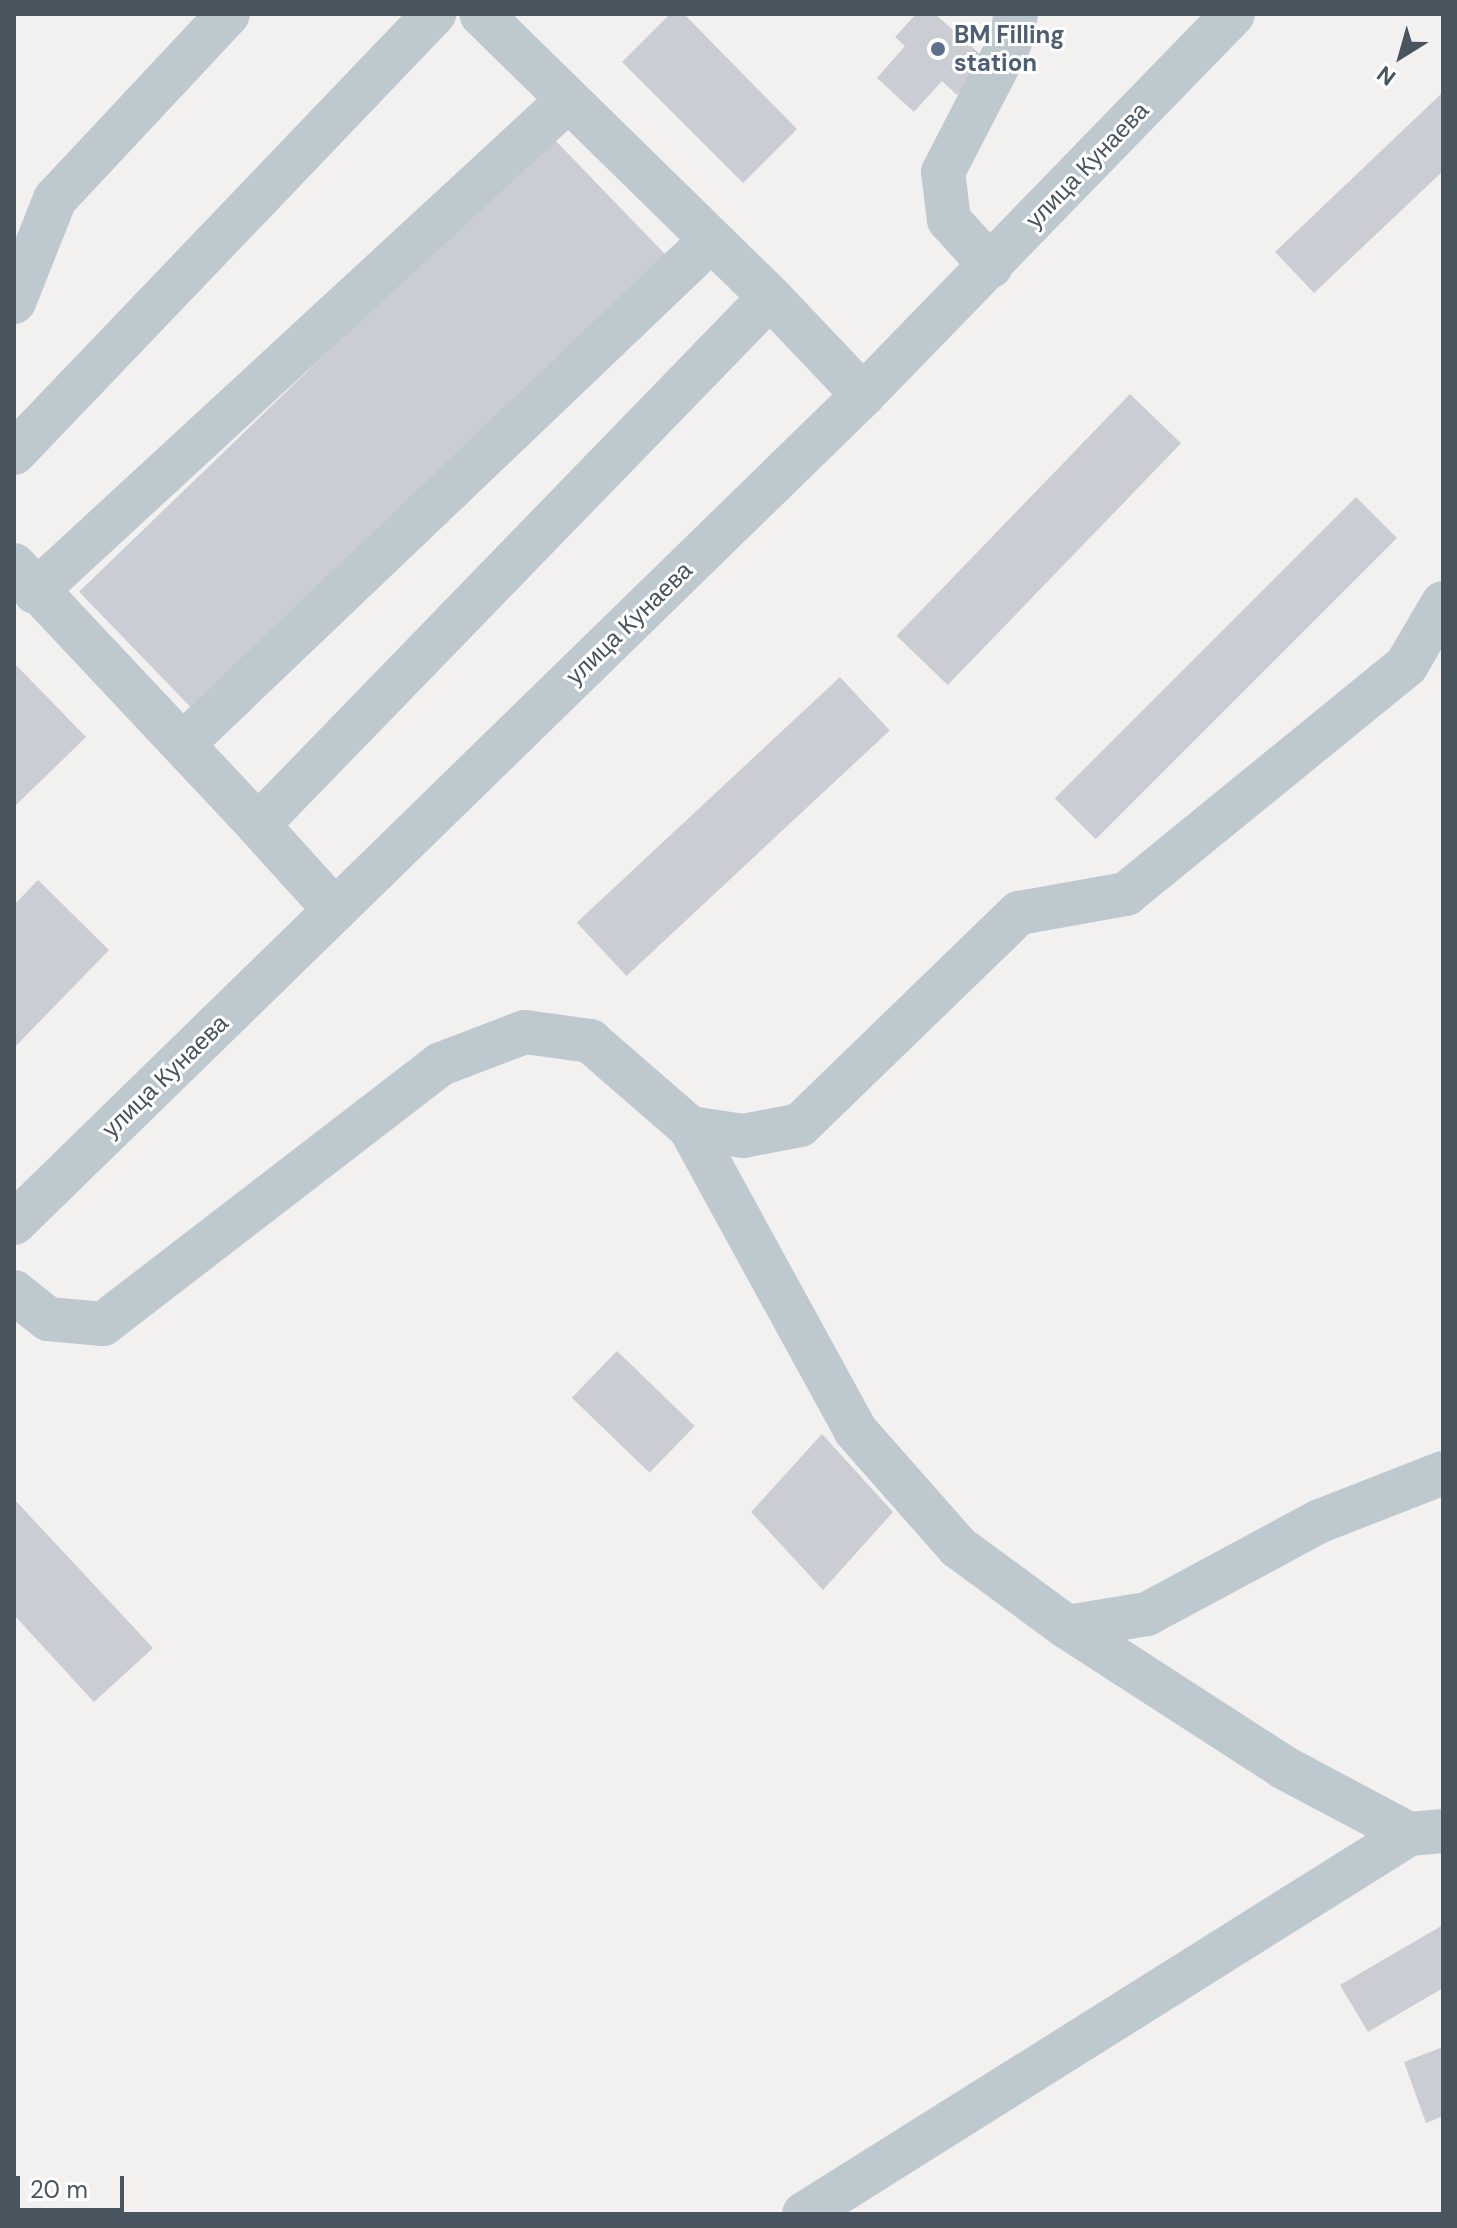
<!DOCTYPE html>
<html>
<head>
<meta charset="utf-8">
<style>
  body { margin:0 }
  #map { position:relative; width:1457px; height:2228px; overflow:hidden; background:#f3f0f0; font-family:"DM Sans",sans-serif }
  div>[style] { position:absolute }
  .building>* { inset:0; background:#cacdd3; transform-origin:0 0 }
  .minor>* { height:44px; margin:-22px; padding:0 22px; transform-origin:22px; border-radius:22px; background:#bec8cf }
  .dots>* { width:22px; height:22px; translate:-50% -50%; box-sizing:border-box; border:4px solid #fff; border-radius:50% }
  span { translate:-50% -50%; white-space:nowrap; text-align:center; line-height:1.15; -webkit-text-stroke:6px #fff; paint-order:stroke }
  .service-label { font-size:24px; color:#4e5e75; font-weight:700 }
  .left { translate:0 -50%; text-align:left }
  .street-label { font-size:24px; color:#48545e }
  .frame { position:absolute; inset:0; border:16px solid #48545e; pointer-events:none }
  .north { position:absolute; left:1361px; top:16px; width:80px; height:80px; -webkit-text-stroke:6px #fff; paint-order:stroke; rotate:217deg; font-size:22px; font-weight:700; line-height:32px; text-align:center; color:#48545e }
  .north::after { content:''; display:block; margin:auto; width:28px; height:36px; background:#48545e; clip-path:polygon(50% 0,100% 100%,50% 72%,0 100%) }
  .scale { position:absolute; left:16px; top:2176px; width:108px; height:36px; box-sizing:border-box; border:4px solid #48545e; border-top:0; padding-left:10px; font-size:24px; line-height:28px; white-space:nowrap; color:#48545e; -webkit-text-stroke:6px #fff; paint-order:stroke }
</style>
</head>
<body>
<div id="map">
  <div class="building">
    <i style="clip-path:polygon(670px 14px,684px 14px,797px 129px,743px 183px,622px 62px)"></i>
    <i style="clip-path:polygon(916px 14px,935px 14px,988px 61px,957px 95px,942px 81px,914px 112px,877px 78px,905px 46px,895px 37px)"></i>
    <i style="clip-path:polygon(1443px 92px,1443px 171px,1314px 293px,1275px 252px)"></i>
    <i style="left:551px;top:136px;width:168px;height:656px;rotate:46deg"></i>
    <i style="left:1130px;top:394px;width:71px;height:336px;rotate:44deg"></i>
    <i style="left:1356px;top:497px;width:58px;height:426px;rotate:45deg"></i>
    <i style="clip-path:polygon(14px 663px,86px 737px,14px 807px)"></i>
    <i style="left:840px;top:677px;width:73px;height:360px;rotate:47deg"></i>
    <i style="clip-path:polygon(38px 880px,109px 950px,14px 1048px,14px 905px)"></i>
    <i style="left:617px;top:1351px;width:108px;height:65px;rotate:44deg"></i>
    <i style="clip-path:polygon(822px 1434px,893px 1512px,823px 1590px,751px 1512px)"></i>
    <i style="clip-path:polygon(14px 1499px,153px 1648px,94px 1702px,14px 1615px)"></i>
    <i style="clip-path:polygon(1443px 1925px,1443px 1988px,1368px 2032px,1340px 1985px)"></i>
    <i style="clip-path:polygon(1443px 2047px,1443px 2116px,1426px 2123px,1404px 2062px)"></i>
  </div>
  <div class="minor">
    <i style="left:991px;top:266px;width:62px;rotate:-132.4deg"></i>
    <i style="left:949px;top:220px;width:48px;rotate:-97.1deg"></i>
    <i style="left:943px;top:172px;width:146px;rotate:-62.7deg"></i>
    <i style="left:1010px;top:42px;width:29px;rotate:-78deg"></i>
    <i style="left:770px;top:297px;width:135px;rotate:46.5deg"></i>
    <i style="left:14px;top:302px;width:111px;rotate:-68.3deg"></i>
    <i style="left:55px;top:199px;width:253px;rotate:-46.9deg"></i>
    <i style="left:14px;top:453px;width:608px;rotate:-46.27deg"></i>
    <i style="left:14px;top:565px;width:357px;rotate:46.8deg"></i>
    <i style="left:35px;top:592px;width:724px;rotate:-42.7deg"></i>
    <i style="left:184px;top:743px;width:724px;rotate:-43.66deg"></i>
    <i style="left:335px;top:910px;width:115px;rotate:-132.2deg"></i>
    <i style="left:258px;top:825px;width:735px;rotate:-45.88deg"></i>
    <i style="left:770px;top:297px;width:404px;rotate:-135.6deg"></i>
    <i style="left:690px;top:1128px;width:344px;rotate:61.3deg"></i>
    <i style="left:855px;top:1430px;width:156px;rotate:48.6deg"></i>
    <i style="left:958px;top:1547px;width:135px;rotate:36.3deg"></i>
    <i style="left:1067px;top:1627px;width:81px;rotate:-9.2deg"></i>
    <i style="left:1147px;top:1614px;width:196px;rotate:-28.3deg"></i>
    <i style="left:1320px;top:1521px;width:132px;rotate:-21.3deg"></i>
    <i style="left:14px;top:1223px;width:1186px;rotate:-44.28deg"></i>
    <i style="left:863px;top:395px;width:531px;rotate:-45.84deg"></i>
    <i style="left:14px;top:1292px;width:43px;rotate:38.5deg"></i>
    <i style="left:48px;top:1319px;width:55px;rotate:5.2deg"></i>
    <i style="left:103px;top:1324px;width:426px;rotate:-37.6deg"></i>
    <i style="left:441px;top:1064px;width:90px;rotate:-20.9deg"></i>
    <i style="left:525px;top:1032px;width:66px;rotate:7.9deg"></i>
    <i style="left:590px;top:1041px;width:133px;rotate:41deg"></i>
    <i style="left:690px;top:1128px;width:54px;rotate:8.6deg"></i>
    <i style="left:743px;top:1136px;width:58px;rotate:-10.9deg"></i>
    <i style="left:800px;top:1125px;width:305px;rotate:-44.1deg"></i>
    <i style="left:1019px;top:913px;width:109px;rotate:-10.1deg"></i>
    <i style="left:1126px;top:894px;width:361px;rotate:-39.2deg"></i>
    <i style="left:1406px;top:666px;width:73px;rotate:-59.6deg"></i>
    <i style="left:1067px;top:1627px;width:257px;rotate:32.9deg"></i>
    <i style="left:1283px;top:1767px;width:143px;rotate:28deg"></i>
    <i style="left:804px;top:2214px;width:714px;rotate:-32.13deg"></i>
    <i style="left:1409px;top:1834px;width:34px;rotate:-5deg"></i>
  </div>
  <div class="dots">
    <i style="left:938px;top:49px;background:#5c6f8a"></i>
  </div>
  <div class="service-label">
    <span class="left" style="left:954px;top:49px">BM Filling<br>station</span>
  </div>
  <div class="street-label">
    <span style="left:1087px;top:165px;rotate:-46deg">улица Кунаева</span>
    <span style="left:629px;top:623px;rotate:-44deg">улица Кунаева</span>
    <span style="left:165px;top:1076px;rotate:-44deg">улица Кунаева</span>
  </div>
  <div class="frame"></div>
  <div class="north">N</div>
  <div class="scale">20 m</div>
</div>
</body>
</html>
